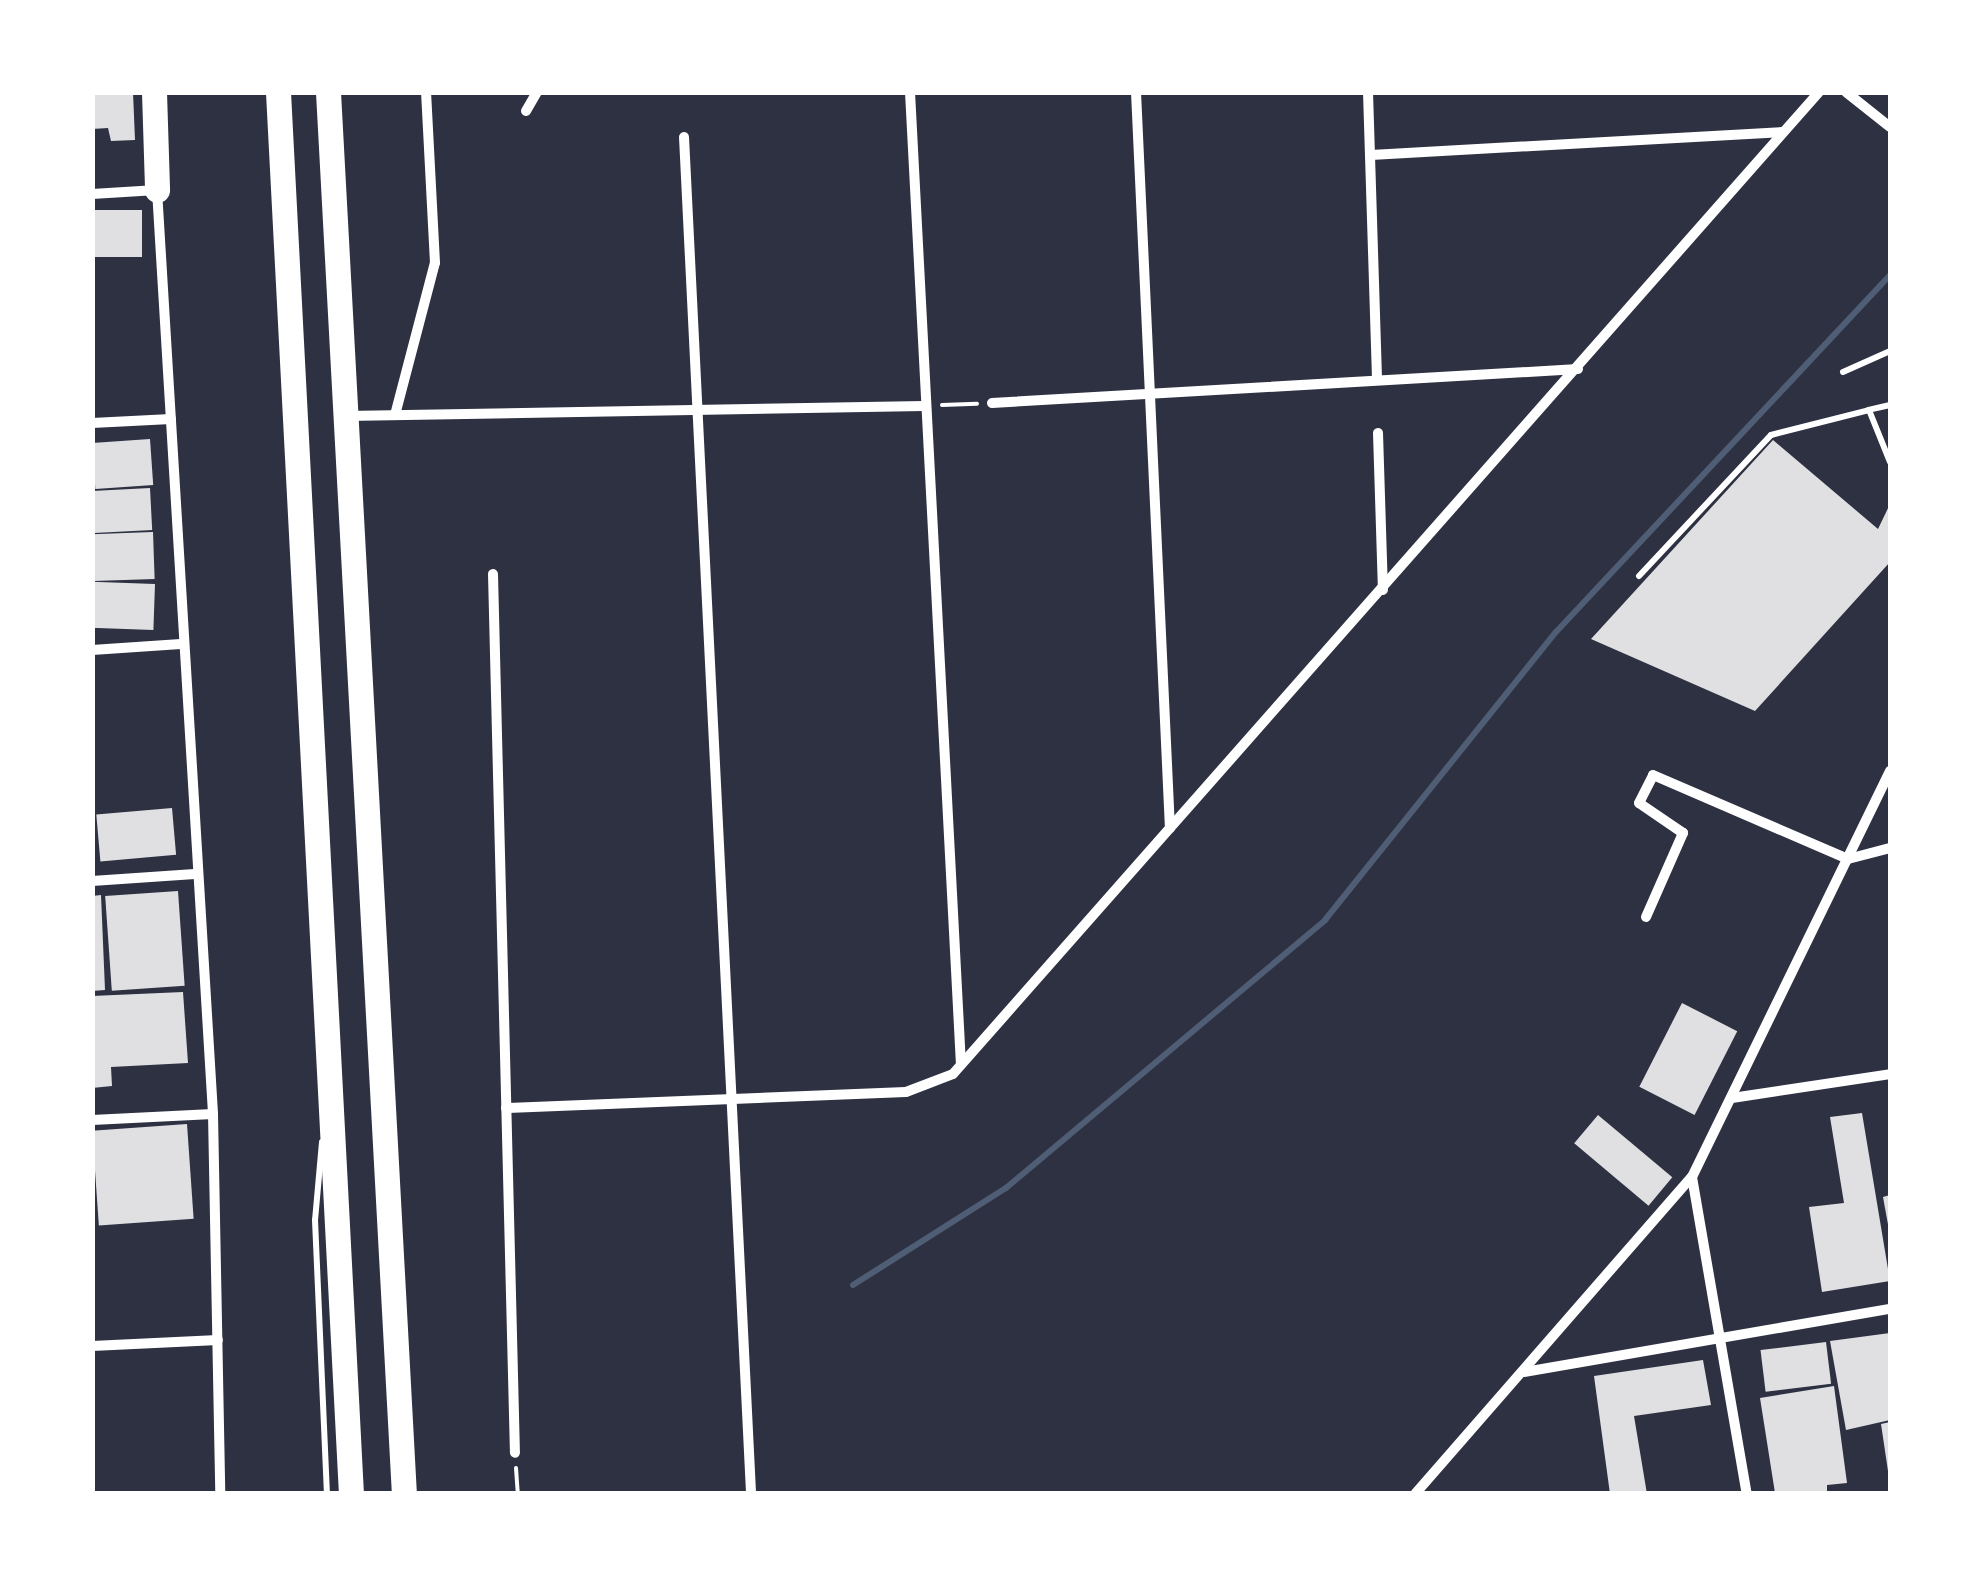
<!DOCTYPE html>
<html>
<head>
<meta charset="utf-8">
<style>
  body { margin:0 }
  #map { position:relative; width:1983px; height:1586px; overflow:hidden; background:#2d3142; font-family:Helvetica,sans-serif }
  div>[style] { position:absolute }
  .stream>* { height:6px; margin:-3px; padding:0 3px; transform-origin:3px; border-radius:3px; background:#4f5d75 }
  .building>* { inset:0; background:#e0e0e3; transform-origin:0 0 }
  .path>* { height:4px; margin:-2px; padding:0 2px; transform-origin:2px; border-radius:2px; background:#fff }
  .service>* { height:6px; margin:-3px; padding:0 3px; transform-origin:3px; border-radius:3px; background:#fff }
  .minor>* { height:10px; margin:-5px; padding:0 5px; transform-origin:5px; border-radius:5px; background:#fff }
  .motorway>* { height:25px; margin:-12.5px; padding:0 12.5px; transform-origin:12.5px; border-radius:12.5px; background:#fff }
  span { translate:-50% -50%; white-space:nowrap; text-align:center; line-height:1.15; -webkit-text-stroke:10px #fff; paint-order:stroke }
  .frame { position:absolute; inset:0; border:95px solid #fff; pointer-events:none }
</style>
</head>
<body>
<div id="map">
  <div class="stream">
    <i style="left:853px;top:1285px;width:181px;rotate:-32.4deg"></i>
    <i style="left:1006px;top:1188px;width:417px;rotate:-40deg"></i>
    <i style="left:1325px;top:920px;width:369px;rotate:-51.3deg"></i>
    <i style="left:1556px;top:632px;width:489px;rotate:-46.9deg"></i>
  </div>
  <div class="building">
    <i style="clip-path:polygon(92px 92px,133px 92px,135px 140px,111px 141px,108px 128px,92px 129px)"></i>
    <i style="left:142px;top:210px;width:47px;height:50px;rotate:90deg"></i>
    <i style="left:150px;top:439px;width:46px;height:58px;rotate:86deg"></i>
    <i style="clip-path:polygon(1773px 440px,1878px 529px,1890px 504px,1890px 562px,1755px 711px,1591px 639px)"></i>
    <i style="left:150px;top:488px;width:42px;height:58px;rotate:87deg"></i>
    <i style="left:153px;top:532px;width:47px;height:61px;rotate:88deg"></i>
    <i style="left:155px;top:584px;width:46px;height:63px;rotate:92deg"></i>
    <i style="left:172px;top:808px;width:47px;height:76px;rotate:85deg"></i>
    <i style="left:178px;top:891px;width:95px;height:73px;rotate:86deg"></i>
    <i style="clip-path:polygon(101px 895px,105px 990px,92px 991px,92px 896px)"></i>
    <i style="clip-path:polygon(183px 992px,188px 1063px,111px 1067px,112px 1086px,92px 1088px,92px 996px)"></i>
    <i style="left:1682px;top:1003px;width:62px;height:94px;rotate:27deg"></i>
    <i style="clip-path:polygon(1862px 1113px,1890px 1281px,1822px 1292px,1809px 1207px,1844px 1203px,1830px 1117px)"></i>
    <i style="left:1598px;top:1115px;width:97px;height:37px;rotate:40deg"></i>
    <i style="left:187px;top:1124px;width:95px;height:95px;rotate:86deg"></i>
    <i style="clip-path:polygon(1890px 1195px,1890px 1230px,1889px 1230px,1883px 1197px)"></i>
    <i style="clip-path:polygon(1890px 1333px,1890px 1420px,1846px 1430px,1830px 1341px)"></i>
    <i style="left:1826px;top:1342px;width:42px;height:66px;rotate:83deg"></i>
    <i style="clip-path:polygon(1703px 1360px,1711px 1405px,1634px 1416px,1647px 1494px,1610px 1494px,1594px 1376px)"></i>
    <i style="clip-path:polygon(1834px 1386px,1847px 1483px,1827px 1485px,1827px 1494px,1775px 1493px,1760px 1398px)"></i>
    <i style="clip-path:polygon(1890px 1422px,1890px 1471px,1888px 1471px,1881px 1424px)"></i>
  </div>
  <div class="path">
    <i style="left:942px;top:405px;width:35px;rotate:-2deg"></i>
    <i style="left:516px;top:1468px;width:26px;rotate:86deg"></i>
  </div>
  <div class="service">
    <i style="left:1843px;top:372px;width:51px;rotate:-24.1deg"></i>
    <i style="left:1890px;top:405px;width:22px;rotate:167deg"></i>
    <i style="left:1869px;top:410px;width:56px;rotate:68deg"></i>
    <i style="left:1639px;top:576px;width:193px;rotate:-46.9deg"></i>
    <i style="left:1771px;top:435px;width:101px;rotate:-14.3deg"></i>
    <i style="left:322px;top:1142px;width:78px;rotate:95.1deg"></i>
    <i style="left:315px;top:1220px;width:274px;rotate:87.5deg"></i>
  </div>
  <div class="minor">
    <i style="left:910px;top:92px;width:973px;rotate:87deg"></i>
    <i style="left:1136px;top:92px;width:737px;rotate:87.36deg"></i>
    <i style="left:1368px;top:92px;width:287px;rotate:88.2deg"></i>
    <i style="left:1846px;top:92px;width:56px;rotate:38.5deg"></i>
    <i style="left:526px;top:111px;width:22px;rotate:-60deg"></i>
    <i style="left:684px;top:137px;width:1359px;rotate:87.17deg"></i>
    <i style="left:1371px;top:155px;width:413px;rotate:-3.2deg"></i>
    <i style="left:92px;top:194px;width:65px;rotate:-3.5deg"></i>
    <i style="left:157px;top:190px;width:926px;rotate:86.53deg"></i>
    <i style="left:213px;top:1114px;width:380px;rotate:88.9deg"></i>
    <i style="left:992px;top:403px;width:587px;rotate:-3.32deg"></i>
    <i style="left:395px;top:415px;width:157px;rotate:-75.3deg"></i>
    <i style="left:435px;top:263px;width:171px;rotate:-93deg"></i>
    <i style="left:346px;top:416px;width:578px;rotate:-0.99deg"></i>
    <i style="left:92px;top:423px;width:79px;rotate:-2.9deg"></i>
    <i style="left:1378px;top:433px;width:157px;rotate:88.2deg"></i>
    <i style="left:493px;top:574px;width:879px;rotate:88.57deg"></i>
    <i style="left:92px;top:650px;width:89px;rotate:-3.9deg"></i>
    <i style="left:92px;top:881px;width:103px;rotate:-3.9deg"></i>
    <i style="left:1646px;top:917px;width:92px;rotate:-66.2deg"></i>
    <i style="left:1683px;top:833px;width:53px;rotate:-145.7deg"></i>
    <i style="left:1639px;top:803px;width:31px;rotate:-63deg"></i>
    <i style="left:1653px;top:775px;width:212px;rotate:23.3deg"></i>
    <i style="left:1848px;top:859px;width:43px;rotate:-14.7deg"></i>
    <i style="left:1732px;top:1098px;width:160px;rotate:-8.6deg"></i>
    <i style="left:506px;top:1108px;width:400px;rotate:-2.3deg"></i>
    <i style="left:906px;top:1092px;width:50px;rotate:-21deg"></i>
    <i style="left:953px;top:1074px;width:1309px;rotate:-48.59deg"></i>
    <i style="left:92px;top:1120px;width:121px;rotate:-2.8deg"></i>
    <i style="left:1692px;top:1177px;width:322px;rotate:80.2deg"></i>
    <i style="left:92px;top:1346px;width:126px;rotate:-2.7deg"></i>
    <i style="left:1524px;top:1372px;width:371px;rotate:-9.8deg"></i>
    <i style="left:1415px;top:1494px;width:421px;rotate:-48.9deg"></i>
    <i style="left:1692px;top:1177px;width:452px;rotate:-64deg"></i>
  </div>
  <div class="motorway">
    <i style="left:154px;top:92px;width:98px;rotate:88.2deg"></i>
    <i style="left:278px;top:92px;width:1404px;rotate:87.02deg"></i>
    <i style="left:328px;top:92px;width:1404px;rotate:86.9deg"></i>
  </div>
  <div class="frame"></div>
</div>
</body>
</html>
